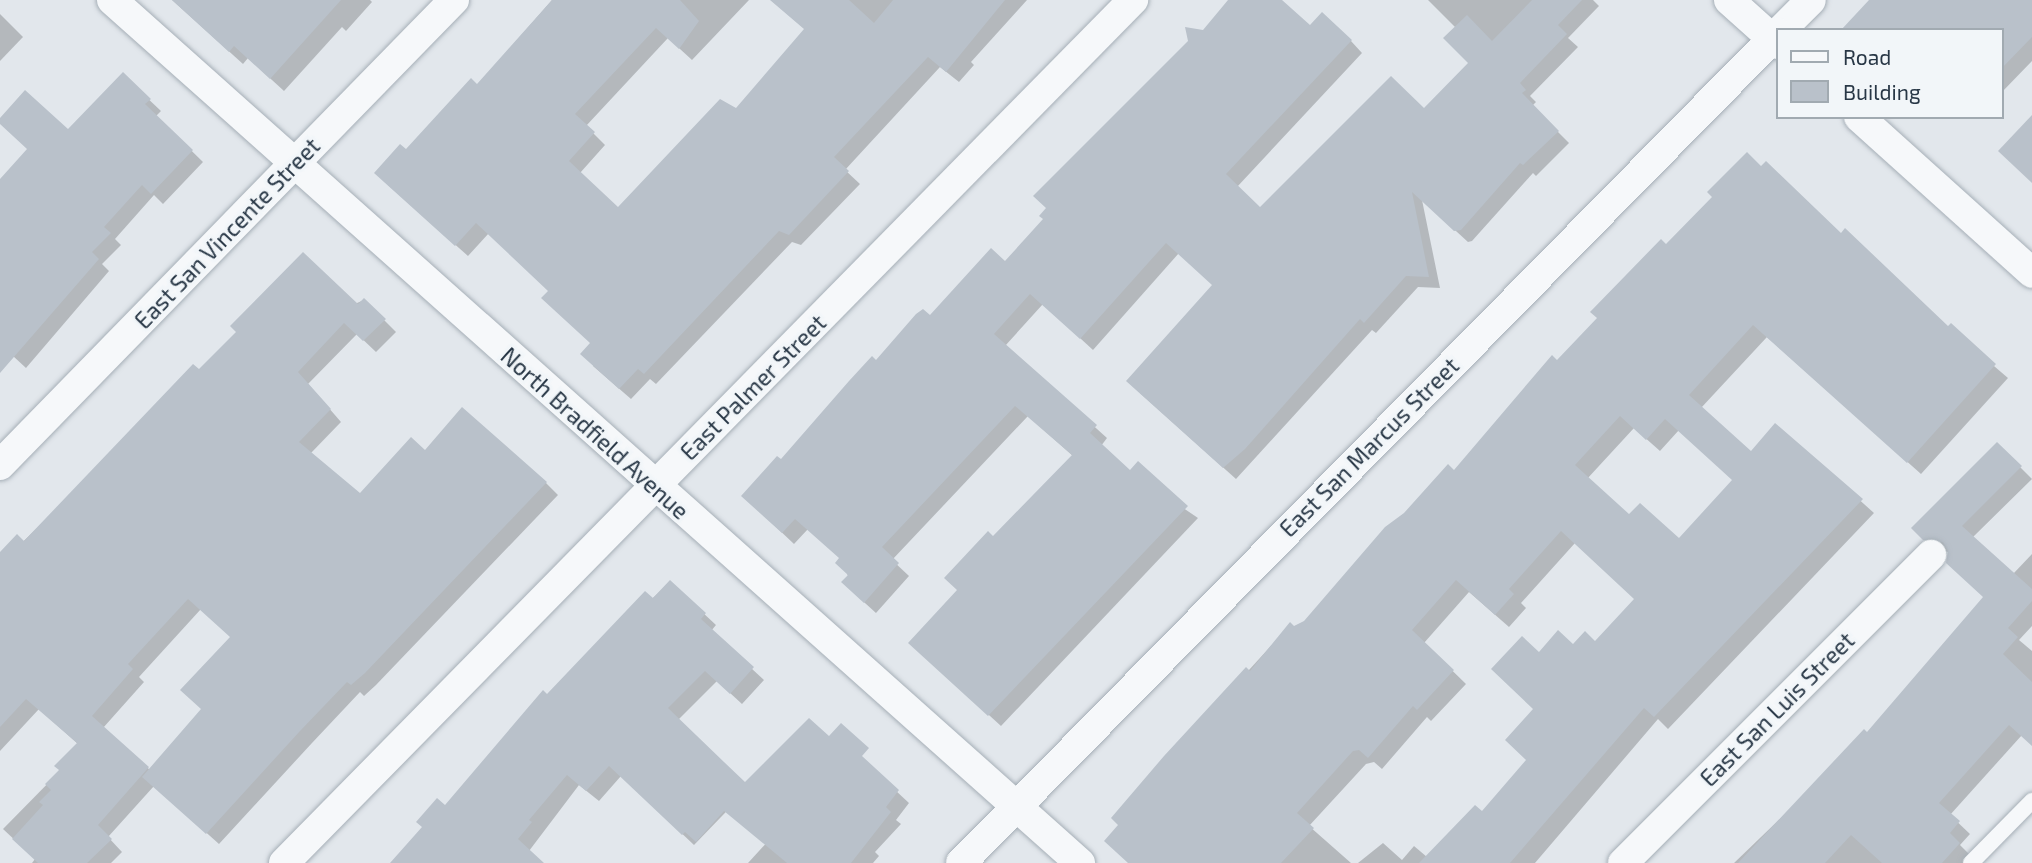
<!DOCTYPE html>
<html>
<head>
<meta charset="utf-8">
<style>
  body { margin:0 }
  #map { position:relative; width:2032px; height:863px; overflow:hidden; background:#e2e7ec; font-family:"Exo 2",sans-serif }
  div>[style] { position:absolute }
  .shadow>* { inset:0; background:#0003 }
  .building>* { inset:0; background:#b9c1ca }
  .roads { filter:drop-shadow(0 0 2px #a6afb7) drop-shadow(0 0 2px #a6afb7) }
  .service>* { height:16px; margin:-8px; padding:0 8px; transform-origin:8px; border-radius:8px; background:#f6f8fa }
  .minor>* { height:30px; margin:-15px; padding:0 15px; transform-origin:15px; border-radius:15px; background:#f6f8fa }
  span { translate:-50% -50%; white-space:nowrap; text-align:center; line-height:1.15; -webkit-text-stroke:7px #f2f6f9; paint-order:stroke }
  .street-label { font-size:23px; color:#283746 }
  .legend { position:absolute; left:1776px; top:28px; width:228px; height:91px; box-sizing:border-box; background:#f2f6f9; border:2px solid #a1aab1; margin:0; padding:9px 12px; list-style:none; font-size:21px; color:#283746 }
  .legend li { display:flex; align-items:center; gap:14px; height:35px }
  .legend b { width:35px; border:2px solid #a1aab1 }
</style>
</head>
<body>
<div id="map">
  <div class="shadow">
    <i style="clip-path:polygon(172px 0,370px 0,372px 2px,346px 31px,342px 27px,284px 91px,248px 58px,243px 64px)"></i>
    <i style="clip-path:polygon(552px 0,749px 0,692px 60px,668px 38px,586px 126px,605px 145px,580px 173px,618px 209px,736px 110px,806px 30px,771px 0,1027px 0,971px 62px,974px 65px,959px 82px,940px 67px,845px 170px,860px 184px,801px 245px,792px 242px,656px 384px,650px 379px,631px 399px,593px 366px,592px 343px,550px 291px,489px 233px,468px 256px,388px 185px,406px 151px,477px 86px)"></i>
    <i style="clip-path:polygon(1234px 0,1280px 0,1310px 27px,1351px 41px,1362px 53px,1237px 187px,1260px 209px,1424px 111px,1471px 63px,1456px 28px,1428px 0,1593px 0,1599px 6px,1568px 38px,1578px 47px,1530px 96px,1536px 102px,1532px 106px,1569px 143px,1536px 176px,1533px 173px,1472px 241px,1468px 242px,1422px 200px,1440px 288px,1418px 287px,1376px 333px,1372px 330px,1236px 479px,1140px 393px,1214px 286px,1179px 253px,1093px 350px,1043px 304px,1005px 346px,1107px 438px,1101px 446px,1130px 472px,1198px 518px,1001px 726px,923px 655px,993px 539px,1073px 456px,1028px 416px,892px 560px,909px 576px,876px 613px,855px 594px,841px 558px,808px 529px,794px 544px,755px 507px,781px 462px,876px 363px,1287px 43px)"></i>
    <i style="clip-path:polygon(1871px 0,2025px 0,2032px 7px,2032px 61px,2002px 92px,2002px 30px)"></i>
    <i style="clip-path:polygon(0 14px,23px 37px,0 61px)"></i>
    <i style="clip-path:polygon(123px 75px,161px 111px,156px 116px,203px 162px,163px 204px,154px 195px,115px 239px,121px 245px,102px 264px,109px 271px,26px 368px,0 344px,0 181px,29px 150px,0 120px,68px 131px)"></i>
    <i style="clip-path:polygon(evenodd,1841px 235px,2008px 378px,1921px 474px,1767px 337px,1701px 408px,1751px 453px,1776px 425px,1874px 513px,1668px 729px,1658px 719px,1535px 863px,1358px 863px,1383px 843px,1402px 860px,1414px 846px,1427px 857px,1482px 814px,1528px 760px,1539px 654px,1595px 643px,1636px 599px,1575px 543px,1521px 603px,1526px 608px,1509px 627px,1469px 592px,1424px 643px,1466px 684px,1431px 721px,1427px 717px,1382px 769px,1374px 762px,1366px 764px,1309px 826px,1351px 863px,1130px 863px,1121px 825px,1114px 818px,1290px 625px,1294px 628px,1305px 622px,1455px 472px,1666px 247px,1841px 235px,1634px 428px,1660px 451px,1679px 430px,1734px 481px,1679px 541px,1629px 517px,1587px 479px,1634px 428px)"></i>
    <i style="clip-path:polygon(evenodd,364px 300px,396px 332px,376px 352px,357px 334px,308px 384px,341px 422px,310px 454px,361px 496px,426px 452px,546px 483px,558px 495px,376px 685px,364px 696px,360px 692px,312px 743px,219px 844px,154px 786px,108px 837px,122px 852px,111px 863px,32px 863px,35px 859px,3px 829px,61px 770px,78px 744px,39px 709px,0 751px,0 564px,199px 371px,364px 300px,201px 609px,232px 637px,203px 710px,150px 770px,103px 728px,144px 682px,139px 677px,201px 609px)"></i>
    <i style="clip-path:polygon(1997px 444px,2032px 479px,1972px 538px,2013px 574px,2032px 554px,2032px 626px,2019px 640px,2032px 651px,2032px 745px,2022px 735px,1950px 815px,1970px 834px,1960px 845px,1970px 855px,1964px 863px,1734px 863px,1868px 734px,1985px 597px,1950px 552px,1936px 551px,1913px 528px)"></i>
    <i style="clip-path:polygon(670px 582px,716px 625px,711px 631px,764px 680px,742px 704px,717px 681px,678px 720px,749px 788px,694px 845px,621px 776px,599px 801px,579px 785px,529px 851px,541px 863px,393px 863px,548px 696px)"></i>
    <i style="clip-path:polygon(852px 750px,909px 803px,896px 820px,901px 824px,875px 852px,879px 856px,873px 863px,748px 863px)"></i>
  </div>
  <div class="building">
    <i style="clip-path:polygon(172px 0,341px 0,270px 79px,234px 46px,229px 52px)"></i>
    <i style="clip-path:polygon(552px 0,680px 0,699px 21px,679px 49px,656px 28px,575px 114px,595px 132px,569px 161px,618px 207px,720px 99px,736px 108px,804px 29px,770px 0,849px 0,874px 23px,893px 0,1005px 0,946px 72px,928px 57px,834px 157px,849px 171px,789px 235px,779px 231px,644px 374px,638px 369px,619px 389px,580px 354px,590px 343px,541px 298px,548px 291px,476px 223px,455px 246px,374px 173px,400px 144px,406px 149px,471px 78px,477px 84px)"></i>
    <i style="clip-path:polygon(1228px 0,1282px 0,1310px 25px,1322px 12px,1352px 40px,1226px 174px,1260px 207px,1391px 76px,1424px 108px,1468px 63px,1443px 38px,1467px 15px,1492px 41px,1532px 0,1582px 0,1558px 25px,1567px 34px,1520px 83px,1526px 90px,1522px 93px,1559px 131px,1523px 165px,1520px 163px,1461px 230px,1454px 231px,1412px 192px,1429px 277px,1406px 276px,1364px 323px,1360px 319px,1245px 449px,1223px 468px,1126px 381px,1212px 285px,1166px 243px,1080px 339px,1030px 294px,994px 334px,1097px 425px,1090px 433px,1130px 470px,1138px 461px,1188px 506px,988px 716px,908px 643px,957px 590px,944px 578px,988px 531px,993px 536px,1072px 455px,1015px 406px,882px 547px,899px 563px,864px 603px,841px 582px,848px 575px,835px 563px,839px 558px,795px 519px,782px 533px,741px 496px,777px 456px,781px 459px,849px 381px,872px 356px,876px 360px,916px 314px,923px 309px,930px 315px,991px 248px,1005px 261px,1043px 219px,1039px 216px,1046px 208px,1033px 196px,1188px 41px,1185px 27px,1203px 30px)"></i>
    <i style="clip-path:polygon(1869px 0,2032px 0,2032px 37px,2002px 68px,2002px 30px,1841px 30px)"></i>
    <i style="clip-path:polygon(123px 72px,151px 99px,145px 104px,193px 150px,151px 194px,142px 185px,104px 227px,111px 233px,92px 252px,99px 259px,0 373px,0 179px,27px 149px,0 124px,0 118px,25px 90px,68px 129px)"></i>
    <i style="clip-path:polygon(2032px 115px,2032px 183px,1998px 151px)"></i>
    <i style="clip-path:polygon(evenodd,1747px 152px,1761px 166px,1766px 161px,1841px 233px,1845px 228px,1948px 326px,1951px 323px,1996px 364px,1907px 463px,1753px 325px,1689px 395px,1751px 451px,1775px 423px,1863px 499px,1654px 717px,1644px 708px,1510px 863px,1419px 863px,1475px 805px,1482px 811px,1526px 760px,1505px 740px,1533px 709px,1491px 669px,1522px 636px,1539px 652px,1558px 630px,1573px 644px,1585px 631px,1595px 641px,1634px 599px,1561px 531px,1509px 589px,1514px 594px,1495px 615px,1456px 580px,1412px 630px,1454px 670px,1417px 710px,1413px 706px,1368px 758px,1359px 750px,1353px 751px,1297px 813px,1314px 828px,1281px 863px,1128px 863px,1104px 841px,1118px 825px,1111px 818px,1164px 756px,1246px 667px,1250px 671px,1290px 622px,1294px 626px,1304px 621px,1385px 527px,1404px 513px,1448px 464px,1454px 470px,1552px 355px,1557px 360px,1597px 318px,1590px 312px,1661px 239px,1666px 244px,1712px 197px,1707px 192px,1747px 152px,1620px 416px,1646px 440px,1665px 419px,1732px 480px,1679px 538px,1640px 503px,1629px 514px,1575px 465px,1620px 416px)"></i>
    <i style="clip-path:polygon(303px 252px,358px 304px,364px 298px,386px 319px,363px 341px,344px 323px,298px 372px,331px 409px,299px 442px,360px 493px,411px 437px,425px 450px,462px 407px,547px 482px,365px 673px,351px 685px,347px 682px,300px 731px,206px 834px,142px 777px,201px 709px,180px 690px,230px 637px,188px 599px,128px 664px,133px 669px,92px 716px,149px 767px,98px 825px,112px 839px,87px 863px,38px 863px,12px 839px,43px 805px,39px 802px,51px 790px,45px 784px,59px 770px,54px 766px,77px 743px,26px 699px,0 727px,0 552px,17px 534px,24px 541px,193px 364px,199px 369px,236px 332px,230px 326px)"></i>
    <i style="clip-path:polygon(1997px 442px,2022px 466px,1962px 526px,2032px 589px,2032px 601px,2008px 628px,2018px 637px,2003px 654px,2032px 682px,2032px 746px,2009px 725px,1939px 803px,1960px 821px,1950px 833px,1960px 843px,1942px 863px,1882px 863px,1851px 835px,1825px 863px,1738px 863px,1864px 729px,1867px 732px,1983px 597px,1946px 563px,1948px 551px,1943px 542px,1923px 540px,1911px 528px)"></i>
    <i style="clip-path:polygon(670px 580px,706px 613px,701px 619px,754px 667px,730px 694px,705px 671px,668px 708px,724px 762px,745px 782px,809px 718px,829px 736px,841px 723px,869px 748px,862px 756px,899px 790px,886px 807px,891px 812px,851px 863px,787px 863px,724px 811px,696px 842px,685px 832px,682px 835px,609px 766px,586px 791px,567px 775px,529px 820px,532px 822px,518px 839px,544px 863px,390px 863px,422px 827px,416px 822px,437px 798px,445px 805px,543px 690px,547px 694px,645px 591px,653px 598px)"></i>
  </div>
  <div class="roads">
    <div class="service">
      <i style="left:1971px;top:863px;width:87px;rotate:-45.5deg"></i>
    </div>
    <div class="minor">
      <i style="left:112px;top:0;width:1297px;rotate:41.72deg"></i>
      <i style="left:1729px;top:0;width:66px;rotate:41.9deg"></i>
      <i style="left:1781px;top:30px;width:42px;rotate:-45deg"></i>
      <i style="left:1859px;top:117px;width:233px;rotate:42deg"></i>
      <i style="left:0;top:465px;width:650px;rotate:-45.69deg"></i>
      <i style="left:284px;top:863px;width:1211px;rotate:-45.47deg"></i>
      <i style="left:961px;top:863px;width:1165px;rotate:-45.45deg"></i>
      <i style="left:1623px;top:863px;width:436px;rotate:-45deg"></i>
    </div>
  </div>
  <div class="street-label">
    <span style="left:227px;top:233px;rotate:-46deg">East San Vincente Street</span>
    <span style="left:753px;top:387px;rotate:-45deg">East Palmer Street</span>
    <span style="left:595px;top:433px;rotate:42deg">North Bradfield Avenue</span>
    <span style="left:1369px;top:447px;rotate:-45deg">East San Marcus Street</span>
    <span style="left:1777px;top:709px;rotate:-45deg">East San Luis Street</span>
  </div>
  <ul class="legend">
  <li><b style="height:9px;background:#f6f8fa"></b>Road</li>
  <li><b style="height:19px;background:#b9c1ca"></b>Building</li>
  </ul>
</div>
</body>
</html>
